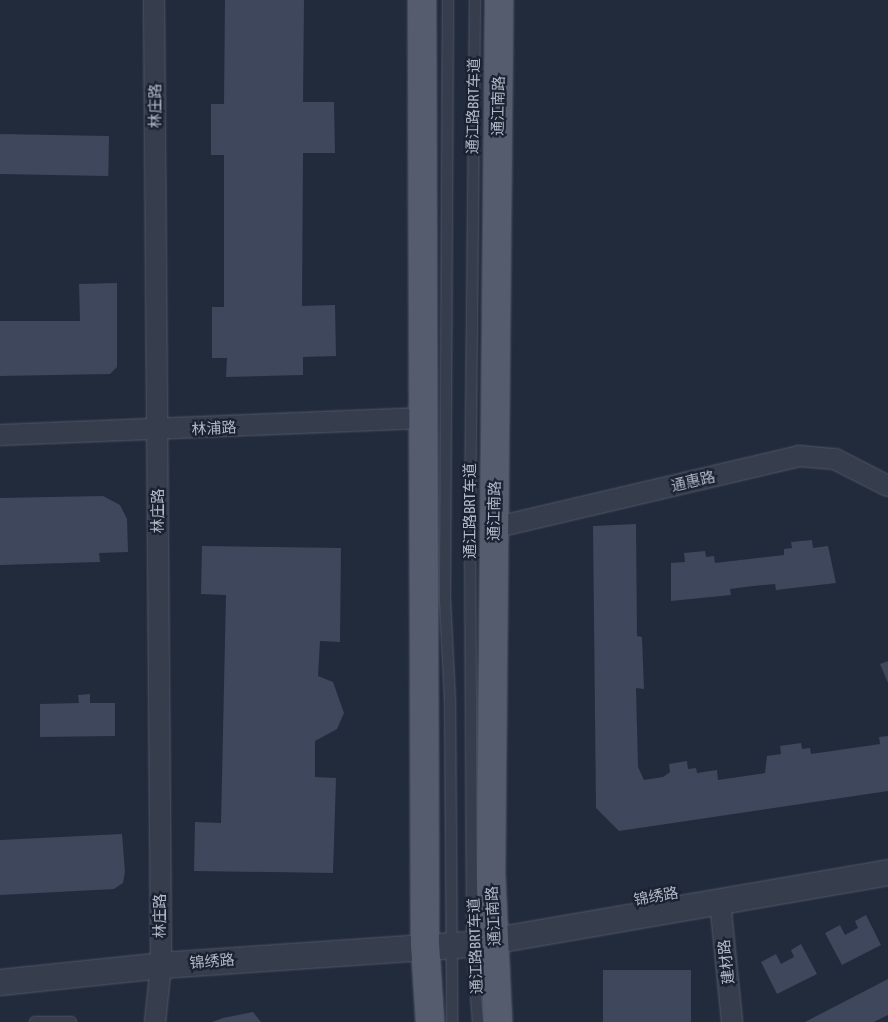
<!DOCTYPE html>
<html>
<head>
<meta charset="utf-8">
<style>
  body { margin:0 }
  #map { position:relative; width:888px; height:1022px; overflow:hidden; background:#222b3c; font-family:"Asap Condensed","Noto Sans SC",sans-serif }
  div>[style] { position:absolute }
  .building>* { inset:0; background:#3e475c; transform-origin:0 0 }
  .roads { filter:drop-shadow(0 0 1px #515867) drop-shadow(0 0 1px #515867) }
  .service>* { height:10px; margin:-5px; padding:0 5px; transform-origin:5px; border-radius:5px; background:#363d4c }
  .minor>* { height:20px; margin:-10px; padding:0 10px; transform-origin:10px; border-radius:10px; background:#363d4c }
  .tertiary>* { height:25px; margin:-12.5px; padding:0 12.5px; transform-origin:12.5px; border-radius:12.5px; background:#363d4c }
  .primary>* { height:28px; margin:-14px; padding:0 14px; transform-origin:14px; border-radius:14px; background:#545c6d }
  span { translate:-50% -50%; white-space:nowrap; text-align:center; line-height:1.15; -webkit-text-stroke:4.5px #1b2231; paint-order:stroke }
  .street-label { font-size:15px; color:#b1b8c8 }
</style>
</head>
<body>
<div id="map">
  <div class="building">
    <i style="clip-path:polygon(225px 0,304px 0,303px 102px,334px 102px,335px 153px,303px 153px,302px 306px,335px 305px,336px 356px,303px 357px,303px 375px,226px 377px,227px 358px,212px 358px,212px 307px,224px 307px,224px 155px,211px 155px,211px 104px,224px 104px)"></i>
    <i style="left:109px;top:136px;width:40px;height:109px;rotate:91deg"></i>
    <i style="clip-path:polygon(117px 283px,117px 367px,110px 374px,0 376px,0 321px,80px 321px,79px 284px)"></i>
    <i style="clip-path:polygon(103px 496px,120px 505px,127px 519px,128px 552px,99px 553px,100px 562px,0 565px,0 498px)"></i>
    <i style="clip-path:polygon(636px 524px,637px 636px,642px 637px,644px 689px,636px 688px,638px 767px,644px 780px,663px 777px,670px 772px,669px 764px,687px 761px,688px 769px,696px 768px,697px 773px,717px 770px,718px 780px,765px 773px,767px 756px,781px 754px,780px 746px,801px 743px,802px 749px,810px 748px,811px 754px,880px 744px,879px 737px,888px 736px,888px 791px,619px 831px,596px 808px,593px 526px)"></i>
    <i style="clip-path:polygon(812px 540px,813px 548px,828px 546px,836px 583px,776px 590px,775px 584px,753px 586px,730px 589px,731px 595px,671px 601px,671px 563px,685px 562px,684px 553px,705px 551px,706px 557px,714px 556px,715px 563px,784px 555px,784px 549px,792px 548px,791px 542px)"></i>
    <i style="clip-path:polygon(202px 546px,341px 548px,340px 642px,320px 641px,318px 676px,333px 682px,344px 713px,337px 729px,315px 741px,315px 777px,336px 778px,333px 873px,194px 871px,195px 822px,221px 823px,226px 595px,201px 594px)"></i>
    <i style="clip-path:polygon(888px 661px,888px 683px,880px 664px)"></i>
    <i style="clip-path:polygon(90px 694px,90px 703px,115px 703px,115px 736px,40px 737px,40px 704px,79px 703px,78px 695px)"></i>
    <i style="clip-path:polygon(122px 834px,125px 872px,123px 883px,114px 889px,0 895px,0 840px)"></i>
    <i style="clip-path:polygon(866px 915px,881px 945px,842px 965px,825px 933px,840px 925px,845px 935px,858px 928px,855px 921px)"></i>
    <i style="clip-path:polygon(801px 944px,817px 974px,777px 994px,761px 962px,776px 954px,781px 964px,794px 957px,791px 950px)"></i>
    <i style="left:603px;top:970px;width:88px;height:52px"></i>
    <i style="clip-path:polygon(888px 979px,888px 1015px,874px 1022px,805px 1022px)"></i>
    <i style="clip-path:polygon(253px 1012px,261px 1022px,212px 1022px,223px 1018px)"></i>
  </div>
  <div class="roads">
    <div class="service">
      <i style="left:448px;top:0;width:599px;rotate:90.29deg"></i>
      <i style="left:445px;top:599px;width:102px;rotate:87.2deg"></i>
      <i style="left:450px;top:701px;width:321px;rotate:89.6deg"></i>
      <i style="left:475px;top:0;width:531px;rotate:90.54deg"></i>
      <i style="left:470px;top:531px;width:413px;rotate:89.7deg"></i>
      <i style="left:472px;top:944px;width:78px;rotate:85.6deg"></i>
      <i style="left:35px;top:1022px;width:36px"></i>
    </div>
    <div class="minor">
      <i style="left:154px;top:0;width:965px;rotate:89.58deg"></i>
      <i style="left:161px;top:965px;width:57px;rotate:96deg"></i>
      <i style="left:0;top:435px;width:427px;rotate:-2.3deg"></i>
      <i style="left:493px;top:528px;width:314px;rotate:-13.2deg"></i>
      <i style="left:799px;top:456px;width:36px;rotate:5deg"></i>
      <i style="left:835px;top:459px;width:59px;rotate:27deg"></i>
      <i style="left:720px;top:901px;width:122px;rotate:84.3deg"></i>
    </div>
    <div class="tertiary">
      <i style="left:0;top:982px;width:162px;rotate:-6deg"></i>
      <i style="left:161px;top:965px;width:312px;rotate:-3.9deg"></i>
      <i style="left:472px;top:944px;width:422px;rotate:-9.8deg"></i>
    </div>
    <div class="primary">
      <i style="left:422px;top:0;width:944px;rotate:89.82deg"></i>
      <i style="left:425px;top:944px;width:78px;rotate:86.3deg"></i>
      <i style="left:498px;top:1022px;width:149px;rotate:-92.7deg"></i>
      <i style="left:491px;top:873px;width:873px;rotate:-89.47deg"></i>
    </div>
  </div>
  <div class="street-label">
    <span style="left:155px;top:106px;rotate:-90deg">林庄路</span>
    <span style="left:473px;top:106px;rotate:-89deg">通江路BRT车道</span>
    <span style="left:498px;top:106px;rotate:-89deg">通江南路</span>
    <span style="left:214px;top:428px;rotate:-3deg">林浦路</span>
    <span style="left:693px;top:481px;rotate:-13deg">通惠路</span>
    <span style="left:158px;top:511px;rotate:-90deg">林庄路</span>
    <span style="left:470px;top:511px;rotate:-90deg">通江路BRT车道</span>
    <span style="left:494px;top:511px;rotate:-89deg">通江南路</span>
    <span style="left:656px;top:896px;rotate:-10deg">锦绣路</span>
    <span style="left:160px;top:916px;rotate:-90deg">林庄路</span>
    <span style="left:493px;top:916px;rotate:-93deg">通江南路</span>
    <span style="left:475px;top:946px;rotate:-92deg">通江路BRT车道</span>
    <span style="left:212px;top:961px;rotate:-5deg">锦绣路</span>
    <span style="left:726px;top:962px;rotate:-96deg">建材路</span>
  </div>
</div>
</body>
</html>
